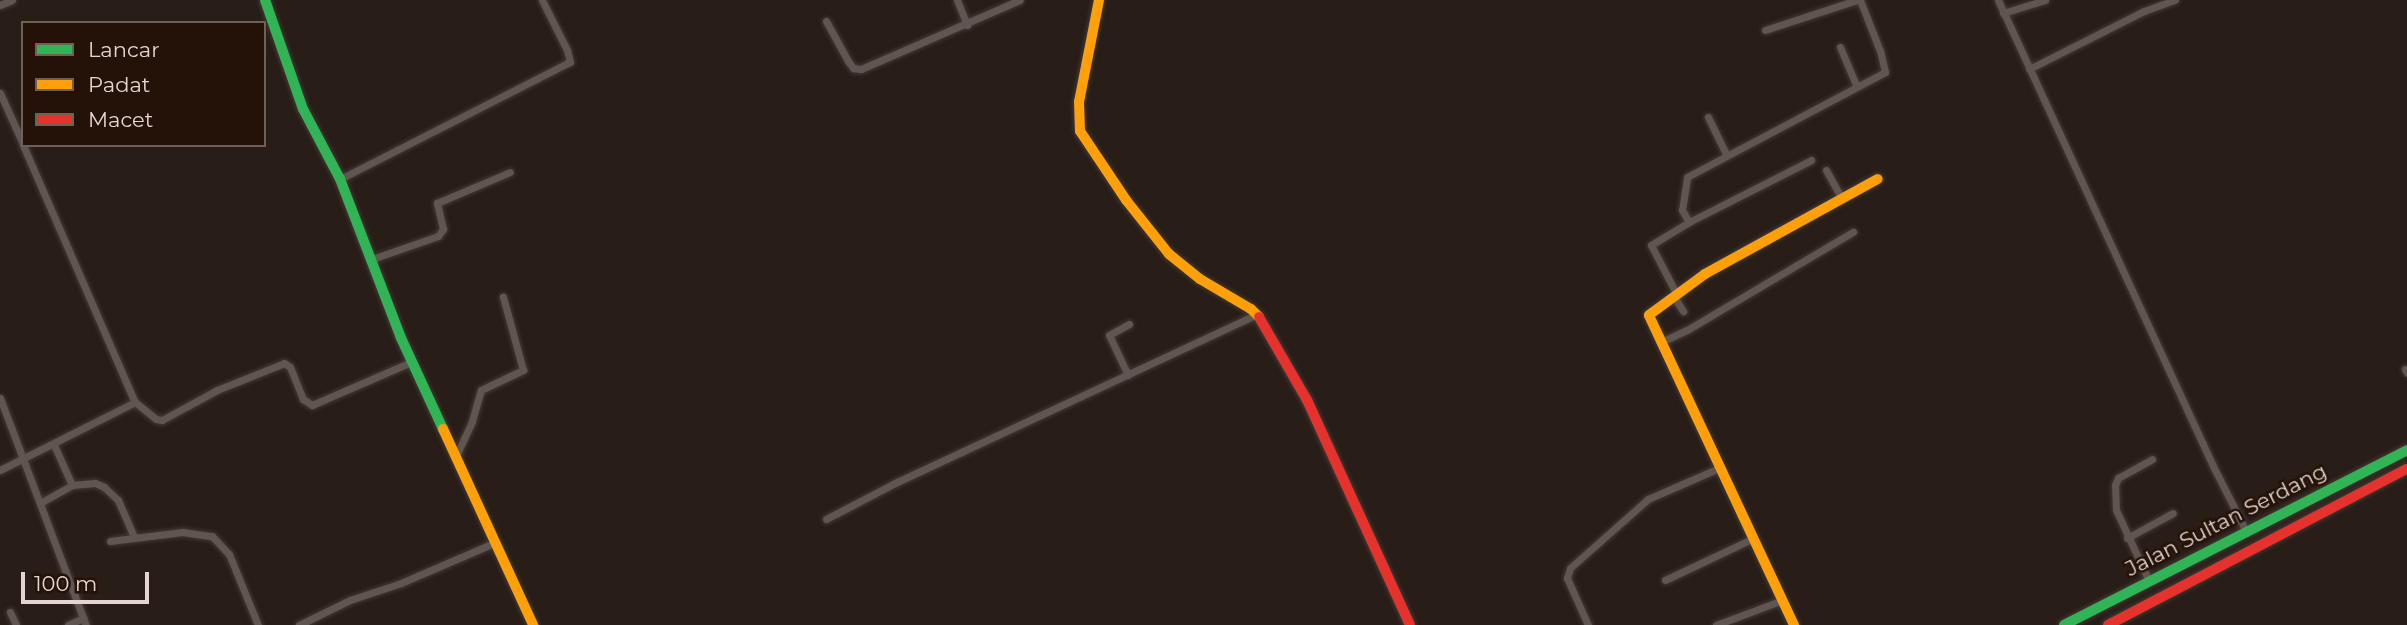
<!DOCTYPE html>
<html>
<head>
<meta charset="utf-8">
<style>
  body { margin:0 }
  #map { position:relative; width:2407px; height:625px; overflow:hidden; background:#281d17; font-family:Montserrat,sans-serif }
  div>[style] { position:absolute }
  .roads { filter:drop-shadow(0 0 2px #423935) drop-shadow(0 0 2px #423935) }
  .street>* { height:7px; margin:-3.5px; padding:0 3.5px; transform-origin:3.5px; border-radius:3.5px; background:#5f5652 }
  .fast>* { height:10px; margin:-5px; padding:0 5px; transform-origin:5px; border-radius:5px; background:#30b455 }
  .slow>* { height:10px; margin:-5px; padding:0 5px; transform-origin:5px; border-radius:5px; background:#ff9f0a }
  .jam>* { height:10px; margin:-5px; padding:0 5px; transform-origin:5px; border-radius:5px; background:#e5322d }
  span { translate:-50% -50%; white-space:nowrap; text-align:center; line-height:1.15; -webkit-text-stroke:5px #241108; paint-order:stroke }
  .street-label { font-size:21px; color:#e3d5cf }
  .legend { position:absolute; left:21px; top:21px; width:245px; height:126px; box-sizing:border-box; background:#241108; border:2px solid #705f58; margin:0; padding:9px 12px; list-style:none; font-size:21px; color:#e3d5cf }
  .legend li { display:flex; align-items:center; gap:14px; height:35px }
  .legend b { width:35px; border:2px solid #705f58 }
  .scale { position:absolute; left:21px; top:572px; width:128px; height:32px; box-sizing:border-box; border:4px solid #e3d5cf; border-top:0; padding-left:9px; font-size:21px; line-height:24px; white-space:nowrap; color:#e3d5cf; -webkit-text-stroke:5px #241108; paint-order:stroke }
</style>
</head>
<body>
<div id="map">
  <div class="roads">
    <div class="street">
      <i style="left:957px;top:0;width:27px;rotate:68deg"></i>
      <i style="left:1998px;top:0;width:513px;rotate:65.23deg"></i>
      <i style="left:2213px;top:466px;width:75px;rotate:63.1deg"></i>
      <i style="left:0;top:5px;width:13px;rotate:-23deg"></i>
      <i style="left:2003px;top:13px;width:44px;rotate:-17.2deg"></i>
      <i style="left:826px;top:21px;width:46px;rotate:61.2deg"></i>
      <i style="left:848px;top:61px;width:9px;rotate:54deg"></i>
      <i style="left:853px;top:68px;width:8px;rotate:7deg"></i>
      <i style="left:861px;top:69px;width:173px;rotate:-23.5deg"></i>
      <i style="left:1765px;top:30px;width:97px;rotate:-18.1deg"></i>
      <i style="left:1840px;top:47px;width:43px;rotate:67deg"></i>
      <i style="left:2029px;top:69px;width:129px;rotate:-26.8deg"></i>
      <i style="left:2144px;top:11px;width:33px;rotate:-20deg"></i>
      <i style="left:0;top:93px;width:56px;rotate:65.7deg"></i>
      <i style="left:1708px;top:117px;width:43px;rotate:64deg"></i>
      <i style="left:23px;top:145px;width:280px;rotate:66.5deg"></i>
      <i style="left:1826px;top:170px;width:31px;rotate:61deg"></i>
      <i style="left:340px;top:179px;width:258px;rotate:-27deg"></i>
      <i style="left:570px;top:62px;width:12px;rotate:-104deg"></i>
      <i style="left:567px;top:50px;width:56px;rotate:-116.6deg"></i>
      <i style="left:1689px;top:222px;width:14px;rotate:-120deg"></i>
      <i style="left:1682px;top:210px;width:33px;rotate:-81deg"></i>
      <i style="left:1687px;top:177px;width:224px;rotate:-27.9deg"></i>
      <i style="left:1885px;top:72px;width:22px;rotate:-103deg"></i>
      <i style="left:1880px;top:51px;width:55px;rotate:-111.4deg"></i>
      <i style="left:372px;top:259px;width:70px;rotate:-19.2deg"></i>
      <i style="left:438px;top:236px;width:9px;rotate:-54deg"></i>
      <i style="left:443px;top:229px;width:27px;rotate:-103deg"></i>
      <i style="left:437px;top:203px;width:79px;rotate:-23deg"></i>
      <i style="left:1676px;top:293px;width:54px;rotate:-117.5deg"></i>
      <i style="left:1651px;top:245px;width:44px;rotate:-31.2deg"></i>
      <i style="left:1689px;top:222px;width:137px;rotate:-26.9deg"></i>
      <i style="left:1674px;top:297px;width:17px;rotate:57deg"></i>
      <i style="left:1661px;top:342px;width:29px;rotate:-25deg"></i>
      <i style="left:1687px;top:330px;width:193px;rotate:-30.6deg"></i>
      <i style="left:2405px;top:369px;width:4px;rotate:63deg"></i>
      <i style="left:1128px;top:375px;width:44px;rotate:-115.4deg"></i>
      <i style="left:1109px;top:335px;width:23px;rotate:-29deg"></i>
      <i style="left:0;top:398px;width:243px;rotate:69.3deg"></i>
      <i style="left:54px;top:445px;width:44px;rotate:65.8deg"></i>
      <i style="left:456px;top:456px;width:38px;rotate:-65deg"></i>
      <i style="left:472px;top:421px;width:32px;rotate:-74deg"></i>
      <i style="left:481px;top:390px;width:47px;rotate:-25.5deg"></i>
      <i style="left:523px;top:370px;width:76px;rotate:-105.3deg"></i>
      <i style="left:0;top:470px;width:151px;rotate:-26.7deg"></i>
      <i style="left:135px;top:402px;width:27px;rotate:39deg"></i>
      <i style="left:156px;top:419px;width:6px;rotate:9deg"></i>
      <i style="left:162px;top:420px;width:63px;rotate:-28.6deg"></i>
      <i style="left:217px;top:390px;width:72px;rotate:-21.9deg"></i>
      <i style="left:284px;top:363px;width:7px;rotate:34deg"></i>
      <i style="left:290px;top:367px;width:35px;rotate:68deg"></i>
      <i style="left:303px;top:399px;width:11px;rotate:34deg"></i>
      <i style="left:312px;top:405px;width:108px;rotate:-23.5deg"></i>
      <i style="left:40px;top:503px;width:37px;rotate:-29deg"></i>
      <i style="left:72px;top:485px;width:23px;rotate:-5deg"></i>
      <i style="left:95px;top:483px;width:10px;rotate:24deg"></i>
      <i style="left:104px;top:487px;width:19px;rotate:43deg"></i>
      <i style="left:118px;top:500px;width:40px;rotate:66.6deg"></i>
      <i style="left:826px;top:519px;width:80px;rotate:-27.5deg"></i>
      <i style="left:897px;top:482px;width:398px;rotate:-25deg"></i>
      <i style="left:2127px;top:538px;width:52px;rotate:-28.5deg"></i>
      <i style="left:110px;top:541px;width:73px;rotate:-7.1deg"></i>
      <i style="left:182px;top:532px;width:30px;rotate:8deg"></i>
      <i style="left:212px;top:536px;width:25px;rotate:47deg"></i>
      <i style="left:229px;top:554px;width:77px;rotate:67.8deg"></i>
      <i style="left:1665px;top:580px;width:98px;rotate:-25.3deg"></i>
      <i style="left:2149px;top:581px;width:78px;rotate:-114.9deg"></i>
      <i style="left:2116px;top:510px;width:25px;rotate:-92deg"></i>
      <i style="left:2115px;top:485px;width:8px;rotate:-67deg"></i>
      <i style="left:2118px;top:478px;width:39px;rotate:-29deg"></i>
      <i style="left:10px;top:612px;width:14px;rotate:65deg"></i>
      <i style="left:68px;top:625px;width:17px;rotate:-25deg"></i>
      <i style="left:299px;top:625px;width:57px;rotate:-26.1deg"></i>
      <i style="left:350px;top:600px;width:54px;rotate:-18.4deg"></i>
      <i style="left:401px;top:583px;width:103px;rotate:-23.3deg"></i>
      <i style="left:1588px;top:625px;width:51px;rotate:-114.1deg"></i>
      <i style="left:1567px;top:578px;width:10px;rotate:-73deg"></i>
      <i style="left:1570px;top:568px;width:104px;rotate:-41.5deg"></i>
      <i style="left:1648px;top:499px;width:77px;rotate:-23.6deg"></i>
      <i style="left:1716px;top:625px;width:72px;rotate:-20.5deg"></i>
    </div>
    <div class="fast">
      <i style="left:265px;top:0;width:115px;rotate:70.8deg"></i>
      <i style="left:303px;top:109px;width:79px;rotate:62.1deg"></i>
      <i style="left:340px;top:179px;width:170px;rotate:69deg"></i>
      <i style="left:401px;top:338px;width:100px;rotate:65.2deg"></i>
      <i style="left:2064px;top:625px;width:385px;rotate:-27deg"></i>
    </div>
    <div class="slow">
      <i style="left:1099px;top:0;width:104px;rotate:101.1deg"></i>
      <i style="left:1079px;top:102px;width:29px;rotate:88deg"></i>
      <i style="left:1080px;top:131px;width:83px;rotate:56.3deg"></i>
      <i style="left:1126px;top:200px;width:69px;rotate:51.5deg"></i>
      <i style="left:1169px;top:254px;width:40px;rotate:39deg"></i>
      <i style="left:1200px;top:279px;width:59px;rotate:30.5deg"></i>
      <i style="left:1251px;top:309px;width:11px;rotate:45deg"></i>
      <i style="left:443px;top:429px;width:216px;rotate:65.3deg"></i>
      <i style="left:1794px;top:625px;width:342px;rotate:-115.1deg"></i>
      <i style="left:1649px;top:315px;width:69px;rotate:-36.2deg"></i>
      <i style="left:1705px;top:274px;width:197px;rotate:-28.8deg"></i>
    </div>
    <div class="jam">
      <i style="left:1259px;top:317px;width:96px;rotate:60deg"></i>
      <i style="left:1307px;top:400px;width:247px;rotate:65.4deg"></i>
      <i style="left:2108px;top:625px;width:337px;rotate:-27.6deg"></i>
    </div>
  </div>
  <div class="street-label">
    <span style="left:2226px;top:520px;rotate:-27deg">Jalan Sultan Serdang</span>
  </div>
  <ul class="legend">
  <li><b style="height:9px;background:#30b455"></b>Lancar</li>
  <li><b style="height:9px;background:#ff9f0a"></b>Padat</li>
  <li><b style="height:9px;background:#e5322d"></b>Macet</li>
  </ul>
  <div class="scale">100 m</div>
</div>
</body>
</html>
